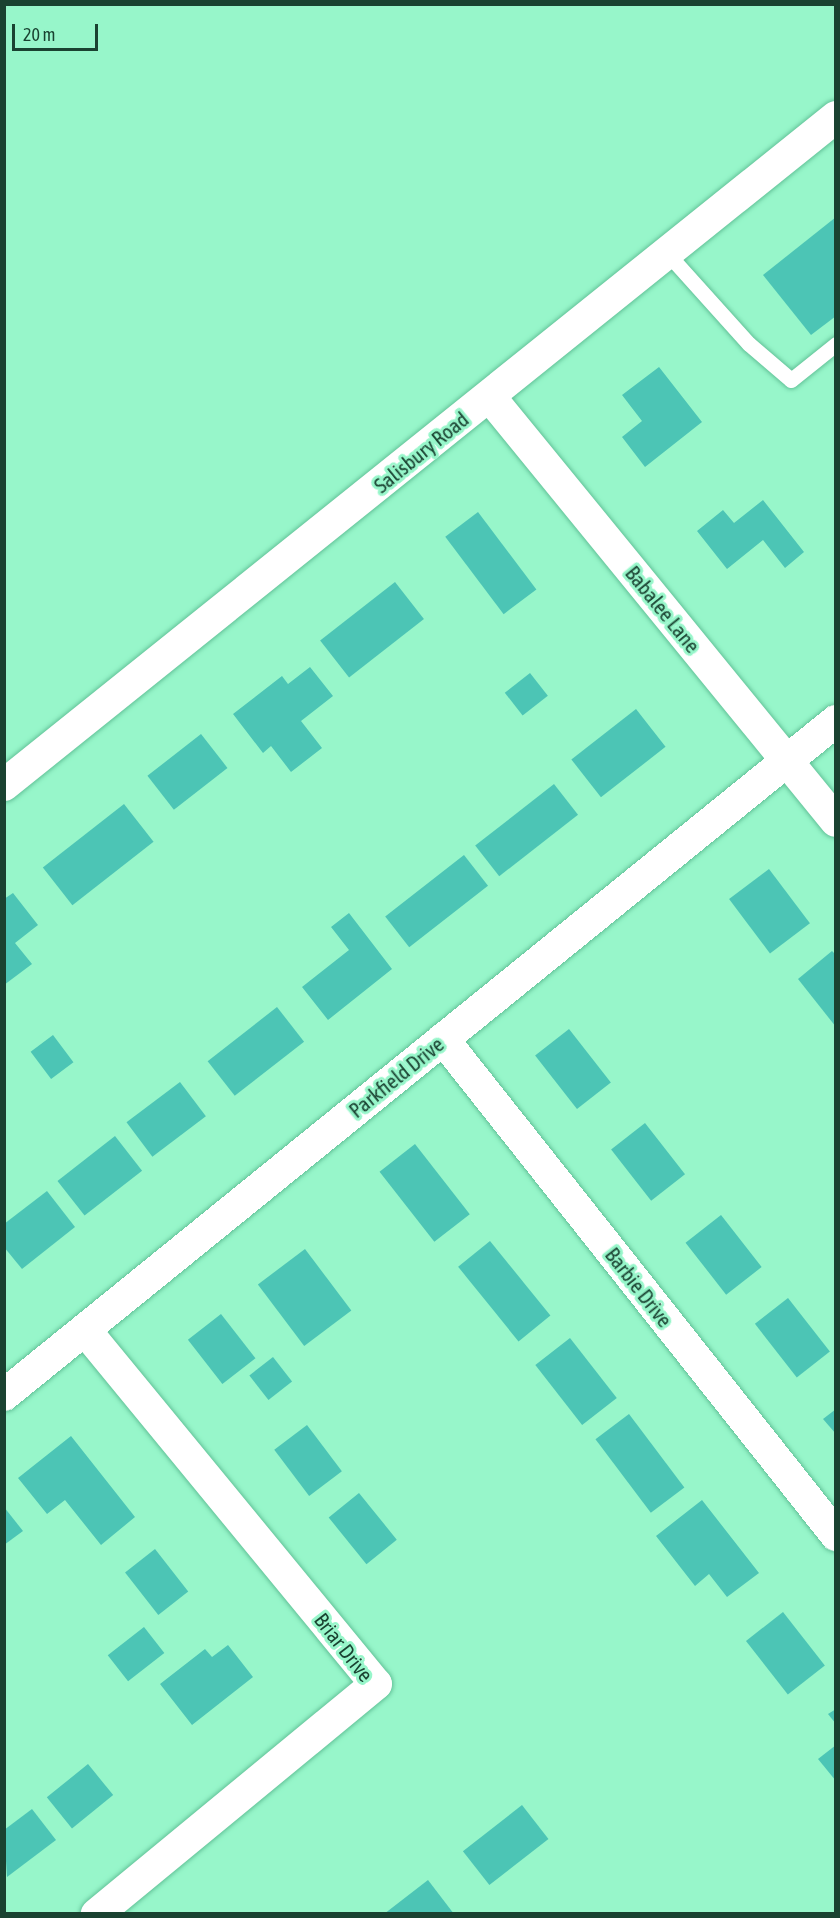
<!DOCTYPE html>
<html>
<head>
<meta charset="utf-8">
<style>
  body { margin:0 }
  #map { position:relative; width:840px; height:1918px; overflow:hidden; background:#97f6ca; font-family:"Asap Condensed",sans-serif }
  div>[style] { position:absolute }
  .building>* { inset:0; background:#4cc5b5; transform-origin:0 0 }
  .roads { filter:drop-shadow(0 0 2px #62c298) drop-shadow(0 0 2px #62c298) }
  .service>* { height:15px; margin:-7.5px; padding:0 7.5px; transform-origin:7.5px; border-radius:7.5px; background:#fff }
  .minor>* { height:32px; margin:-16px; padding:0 16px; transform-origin:16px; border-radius:16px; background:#fff }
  span { translate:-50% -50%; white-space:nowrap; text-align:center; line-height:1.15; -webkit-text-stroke:6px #97f6ca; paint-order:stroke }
  .street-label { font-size:21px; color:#1a4231 }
  .frame { position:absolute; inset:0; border:6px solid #1a4231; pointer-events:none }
  .scale { position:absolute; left:12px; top:24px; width:86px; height:27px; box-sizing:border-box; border:3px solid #1a4231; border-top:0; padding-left:8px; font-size:18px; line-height:21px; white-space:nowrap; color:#1a4231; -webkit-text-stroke:4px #97f6ca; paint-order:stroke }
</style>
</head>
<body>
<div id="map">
  <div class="building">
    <i style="clip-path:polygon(836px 217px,836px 316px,811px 335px,763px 275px)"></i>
    <i style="clip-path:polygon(659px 367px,702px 422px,645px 467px,622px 437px,642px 421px,622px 395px)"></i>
    <i style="clip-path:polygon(763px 500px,804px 552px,785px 568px,763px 540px,727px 569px,697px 531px,723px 510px,734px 523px)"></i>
    <i style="left:478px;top:512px;width:97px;height:41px;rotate:53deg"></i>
    <i style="left:395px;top:582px;width:47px;height:95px;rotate:52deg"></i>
    <i style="clip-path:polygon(310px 667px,333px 696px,301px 721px,322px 748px,291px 772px,271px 746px,263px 753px,233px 714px,282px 676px,288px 684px)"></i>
    <i style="left:530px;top:673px;width:29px;height:32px;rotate:52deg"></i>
    <i style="left:636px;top:709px;width:48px;height:82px;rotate:52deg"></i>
    <i style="left:201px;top:734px;width:43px;height:68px;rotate:52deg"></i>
    <i style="left:554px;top:784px;width:39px;height:100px;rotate:52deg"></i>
    <i style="left:124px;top:804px;width:48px;height:103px;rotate:52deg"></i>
    <i style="left:464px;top:855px;width:39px;height:100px;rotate:52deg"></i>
    <i style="left:769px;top:869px;width:68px;height:50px;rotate:53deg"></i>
    <i style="clip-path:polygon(13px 893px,38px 925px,15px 943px,32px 964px,4px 985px,4px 899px)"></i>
    <i style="clip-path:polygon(349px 913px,392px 969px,328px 1020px,302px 987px,349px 950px,331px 927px)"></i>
    <i style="clip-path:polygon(832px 951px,836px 955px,836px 1027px,798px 979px)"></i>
    <i style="left:277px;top:1007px;width:44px;height:88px;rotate:52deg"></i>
    <i style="left:569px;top:1029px;width:68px;height:43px;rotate:52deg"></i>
    <i style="left:53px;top:1035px;width:34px;height:28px;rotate:53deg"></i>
    <i style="left:180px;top:1082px;width:43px;height:67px;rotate:53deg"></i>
    <i style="left:645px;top:1123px;width:65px;height:43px;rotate:52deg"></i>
    <i style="left:115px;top:1136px;width:44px;height:73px;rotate:52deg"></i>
    <i style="left:415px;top:1144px;width:89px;height:45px;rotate:52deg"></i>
    <i style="clip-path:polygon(47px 1191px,75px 1227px,22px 1269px,4px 1247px,4px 1224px)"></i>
    <i style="left:721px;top:1215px;width:66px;height:45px;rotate:52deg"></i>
    <i style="left:490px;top:1241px;width:96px;height:41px;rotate:51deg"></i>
    <i style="left:305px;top:1249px;width:77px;height:59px;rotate:53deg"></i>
    <i style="left:788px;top:1298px;width:68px;height:42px;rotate:52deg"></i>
    <i style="left:221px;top:1314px;width:56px;height:42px;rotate:52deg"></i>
    <i style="left:570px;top:1338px;width:76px;height:44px;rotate:52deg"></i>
    <i style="left:273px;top:1357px;width:31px;height:30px;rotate:52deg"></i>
    <i style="clip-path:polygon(836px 1409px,836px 1434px,823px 1419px)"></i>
    <i style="left:629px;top:1414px;width:92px;height:42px;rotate:53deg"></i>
    <i style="left:307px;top:1425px;width:58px;height:41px;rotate:53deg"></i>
    <i style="clip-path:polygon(71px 1436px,135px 1517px,101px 1545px,65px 1500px,47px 1514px,18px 1478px)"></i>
    <i style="left:359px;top:1493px;width:60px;height:39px;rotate:51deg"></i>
    <i style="clip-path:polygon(702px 1500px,759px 1573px,727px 1597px,709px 1574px,695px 1586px,656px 1536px)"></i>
    <i style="clip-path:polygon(4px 1507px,23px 1531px,4px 1545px)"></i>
    <i style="left:155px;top:1549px;width:54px;height:38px;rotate:52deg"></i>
    <i style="left:783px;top:1612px;width:68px;height:47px;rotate:52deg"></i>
    <i style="left:144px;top:1627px;width:33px;height:46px;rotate:52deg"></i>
    <i style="clip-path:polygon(228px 1645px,253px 1677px,192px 1725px,160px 1684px,205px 1649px,212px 1657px)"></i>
    <i style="clip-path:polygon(836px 1709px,836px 1724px,828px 1714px)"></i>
    <i style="clip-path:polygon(836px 1745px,836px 1781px,818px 1759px)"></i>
    <i style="left:88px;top:1764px;width:40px;height:53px;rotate:51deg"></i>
    <i style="left:522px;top:1805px;width:43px;height:75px;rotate:52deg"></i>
    <i style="clip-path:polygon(32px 1809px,56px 1840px,7px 1877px,4px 1830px)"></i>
    <i style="clip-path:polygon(428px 1880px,454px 1914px,384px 1914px)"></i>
  </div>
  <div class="roads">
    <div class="service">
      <i style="left:667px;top:253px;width:122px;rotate:48deg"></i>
      <i style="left:749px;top:344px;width:55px;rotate:40.6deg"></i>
      <i style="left:791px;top:380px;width:58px;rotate:-38.7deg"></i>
    </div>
    <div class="minor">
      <i style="left:490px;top:397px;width:547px;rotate:50.78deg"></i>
      <i style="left:4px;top:785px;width:1067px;rotate:-38.76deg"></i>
      <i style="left:443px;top:1039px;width:633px;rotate:51.61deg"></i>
      <i style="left:85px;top:1330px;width:458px;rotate:50.6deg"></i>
      <i style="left:376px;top:1684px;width:362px;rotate:140.5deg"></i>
      <i style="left:4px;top:1395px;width:1071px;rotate:-39.01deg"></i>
    </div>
  </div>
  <div class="street-label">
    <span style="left:421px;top:452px;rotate:-39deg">Salisbury Road</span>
    <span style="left:663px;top:609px;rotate:51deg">Babalee Lane</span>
    <span style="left:396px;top:1077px;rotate:-39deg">Parkfield Drive</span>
    <span style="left:639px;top:1287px;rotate:52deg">Barbie Drive</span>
    <span style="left:344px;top:1647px;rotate:52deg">Briar Drive</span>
  </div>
  <div class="frame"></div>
  <div class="scale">20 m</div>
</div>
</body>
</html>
